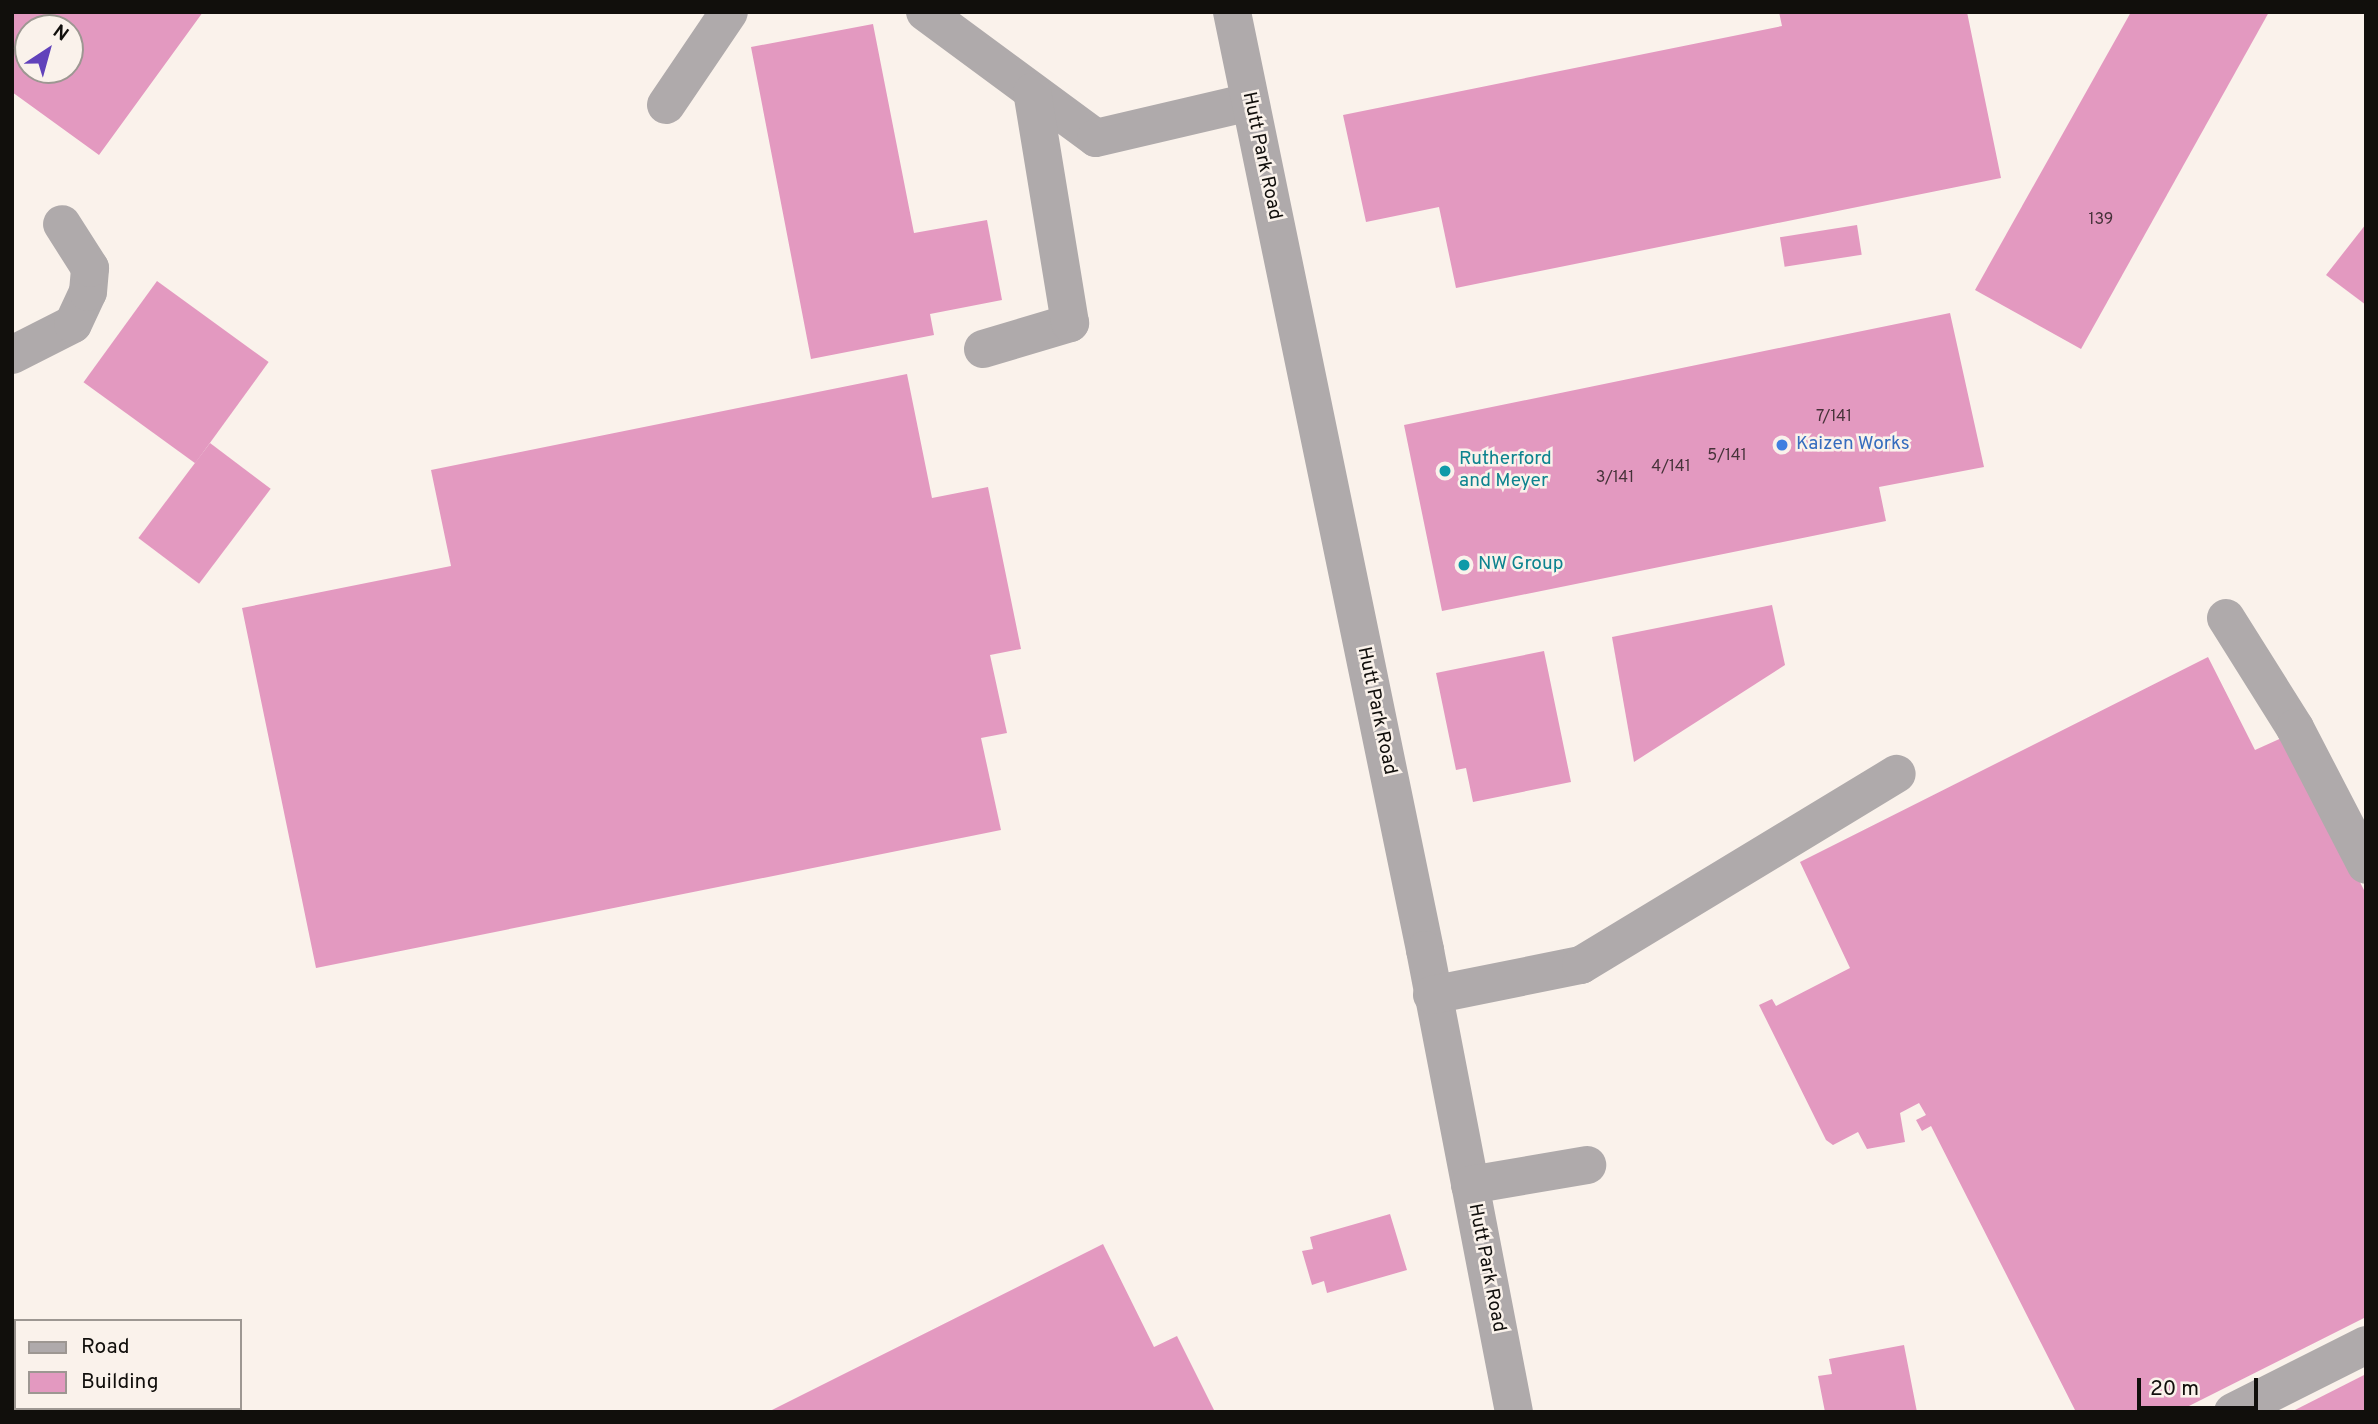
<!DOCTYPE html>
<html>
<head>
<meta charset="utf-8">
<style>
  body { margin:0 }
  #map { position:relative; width:2378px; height:1424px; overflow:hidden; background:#faf2eb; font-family:Overpass,sans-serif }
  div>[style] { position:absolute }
  .building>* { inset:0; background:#e399c0; transform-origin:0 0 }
  .minor>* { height:38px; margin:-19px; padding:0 19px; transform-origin:19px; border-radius:19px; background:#afaaab }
  .dots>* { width:19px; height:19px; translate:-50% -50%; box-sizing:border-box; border:4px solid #faf2eb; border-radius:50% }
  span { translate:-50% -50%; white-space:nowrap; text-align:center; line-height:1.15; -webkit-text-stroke:5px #faf2eb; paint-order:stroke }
  .number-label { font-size:16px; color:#463239 }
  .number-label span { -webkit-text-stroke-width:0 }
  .street-label { font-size:19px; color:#110f0c }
  .shop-label { font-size:19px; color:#366cbe }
  .left { translate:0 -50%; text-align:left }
  .culture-label { font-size:19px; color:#0d838f }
  .frame { position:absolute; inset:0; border:14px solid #110f0c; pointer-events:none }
  .legend { position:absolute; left:14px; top:1319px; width:228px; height:91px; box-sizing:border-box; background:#faf2eb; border:2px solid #9d9792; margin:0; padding:9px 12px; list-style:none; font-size:21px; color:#110f0c }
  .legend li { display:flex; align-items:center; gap:14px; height:35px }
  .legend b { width:35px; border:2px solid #9d9792 }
  .north { position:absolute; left:14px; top:14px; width:70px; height:70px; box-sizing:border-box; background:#faf2eb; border:2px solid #9d9792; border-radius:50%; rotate:36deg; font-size:19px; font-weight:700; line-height:28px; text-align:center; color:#110f0c }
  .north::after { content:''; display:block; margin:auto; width:24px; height:32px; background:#6142bb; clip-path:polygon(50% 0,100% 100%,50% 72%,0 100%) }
  .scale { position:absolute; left:2137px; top:1378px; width:121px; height:32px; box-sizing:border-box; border:4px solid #110f0c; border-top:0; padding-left:9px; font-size:21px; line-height:24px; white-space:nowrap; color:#110f0c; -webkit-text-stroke:5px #faf2eb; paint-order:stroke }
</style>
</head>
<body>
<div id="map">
  <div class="building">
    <i style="clip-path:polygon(evenodd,12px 12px,203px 12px,99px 155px,12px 92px,12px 12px,28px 28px,70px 28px,70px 70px,28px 70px,28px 28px)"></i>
    <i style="clip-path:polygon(1779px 12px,1967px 12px,2001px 178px,1456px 288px,1439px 207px,1366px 222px,1343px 115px,1782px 26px)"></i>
    <i style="clip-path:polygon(2131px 12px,2269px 12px,2081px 349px,1975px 290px)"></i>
    <i style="clip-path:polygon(873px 24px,914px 233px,987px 220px,1002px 300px,930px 314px,934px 335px,811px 359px,751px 47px)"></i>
    <i style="clip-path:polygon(2366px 224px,2366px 305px,2326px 275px)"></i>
    <i style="left:1857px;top:225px;width:30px;height:78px;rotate:81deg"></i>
    <i style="left:157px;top:281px;width:138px;height:125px;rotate:36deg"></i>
    <i style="clip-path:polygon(1950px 313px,1984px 467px,1879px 487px,1886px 521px,1442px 611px,1404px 425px)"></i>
    <i style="clip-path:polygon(907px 374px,932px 498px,988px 487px,1021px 649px,990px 655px,1007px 733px,981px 738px,1001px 830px,316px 968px,242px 608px,451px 566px,431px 470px)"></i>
    <i style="left:210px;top:443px;width:76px;height:119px;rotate:37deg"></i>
    <i style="clip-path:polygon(1772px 605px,1785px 665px,1634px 762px,1612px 637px)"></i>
    <i style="clip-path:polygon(1544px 651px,1571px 782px,1473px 802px,1466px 768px,1456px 770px,1436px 673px)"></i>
    <i style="clip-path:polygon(2208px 657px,2255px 750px,2286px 736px,2366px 894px,2366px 1317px,2177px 1412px,2076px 1412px,1931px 1126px,1922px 1131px,1916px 1120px,1926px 1115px,1919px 1103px,1900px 1113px,1905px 1142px,1867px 1149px,1858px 1132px,1833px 1145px,1826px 1140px,1759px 1005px,1772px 999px,1776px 1006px,1850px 968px,1800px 862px)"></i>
    <i style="clip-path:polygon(1390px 1214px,1407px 1270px,1327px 1293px,1324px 1281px,1312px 1285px,1302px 1251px,1313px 1249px,1310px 1237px)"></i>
    <i style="clip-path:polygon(1103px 1244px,1154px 1347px,1177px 1336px,1215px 1412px,768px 1412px)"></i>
    <i style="clip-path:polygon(1904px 1345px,1917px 1412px,1825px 1412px,1818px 1376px,1832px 1374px,1829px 1359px)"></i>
    <i style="clip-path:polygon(2366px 1374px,2366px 1412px,2291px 1412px)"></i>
  </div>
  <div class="minor">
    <i style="left:925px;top:12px;width:212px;rotate:36.4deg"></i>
    <i style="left:1096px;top:138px;width:157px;rotate:-13.2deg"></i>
    <i style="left:1232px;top:12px;width:958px;rotate:78.37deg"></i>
    <i style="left:1425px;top:950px;width:470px;rotate:79.1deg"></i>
    <i style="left:666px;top:105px;width:112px;rotate:-55.9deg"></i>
    <i style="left:983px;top:349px;width:91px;rotate:-16.6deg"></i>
    <i style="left:1070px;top:323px;width:234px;rotate:-99.3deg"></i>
    <i style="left:12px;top:355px;width:68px;rotate:-26.9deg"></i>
    <i style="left:73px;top:324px;width:35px;rotate:-65deg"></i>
    <i style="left:88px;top:292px;width:24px;rotate:-85deg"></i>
    <i style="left:90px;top:268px;width:52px;rotate:-122.5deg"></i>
    <i style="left:2226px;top:618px;width:130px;rotate:57.9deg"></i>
    <i style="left:2295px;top:728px;width:154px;rotate:62.6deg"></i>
    <i style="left:1432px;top:995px;width:152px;rotate:-11.4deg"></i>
    <i style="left:1581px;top:965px;width:369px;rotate:-31.2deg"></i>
    <i style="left:1470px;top:1185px;width:119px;rotate:-9.7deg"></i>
    <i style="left:2233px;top:1412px;width:149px;rotate:-26.7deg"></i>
  </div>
  <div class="dots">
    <i style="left:1782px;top:445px;background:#3f7fe0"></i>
    <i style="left:1445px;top:471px;background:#0f9aa8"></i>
    <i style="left:1464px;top:565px;background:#0f9aa8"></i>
  </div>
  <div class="number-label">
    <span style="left:2101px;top:220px">139</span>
    <span style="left:1834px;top:417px">7/141</span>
    <span style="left:1727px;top:456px">5/141</span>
    <span style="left:1671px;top:467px">4/141</span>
    <span style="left:1615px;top:478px">3/141</span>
  </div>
  <div class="street-label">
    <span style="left:1261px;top:156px;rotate:78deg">Hutt Park Road</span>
    <span style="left:1376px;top:711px;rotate:78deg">Hutt Park Road</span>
    <span style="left:1486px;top:1268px;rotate:79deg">Hutt Park Road</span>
  </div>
  <div class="shop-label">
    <span class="left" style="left:1796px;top:445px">Kaizen Works</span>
  </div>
  <div class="culture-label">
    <span class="left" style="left:1459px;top:471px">Rutherford<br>and Meyer</span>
    <span class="left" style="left:1478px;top:565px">NW Group</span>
  </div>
  <div class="frame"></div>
  <ul class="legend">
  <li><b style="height:9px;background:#afaaab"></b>Road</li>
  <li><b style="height:19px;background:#e399c0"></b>Building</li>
  </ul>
  <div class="north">N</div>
  <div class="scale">20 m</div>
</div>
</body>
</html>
